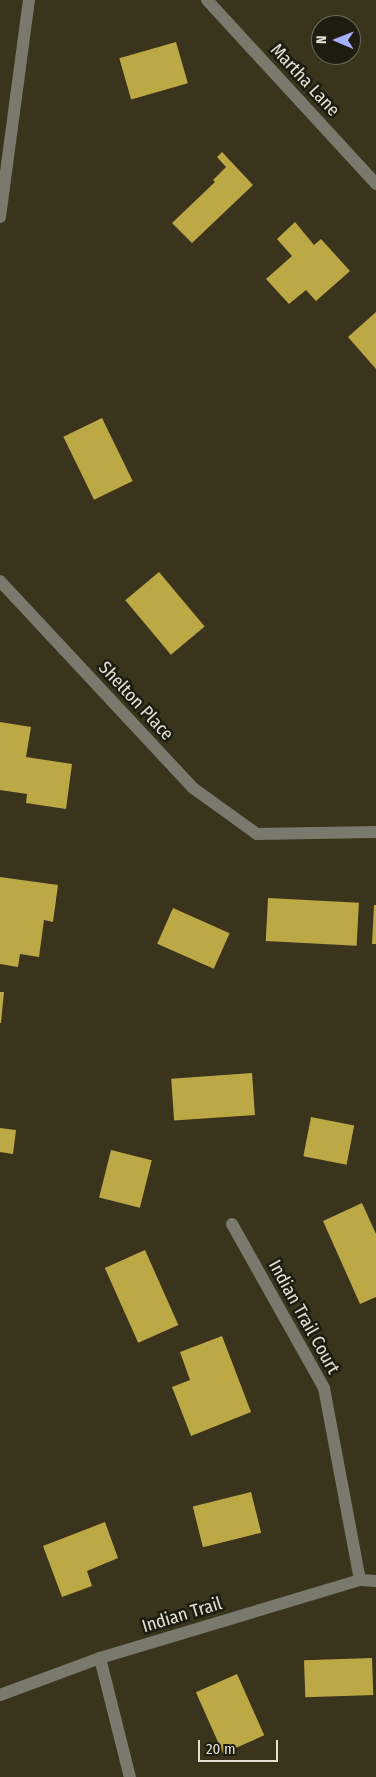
<!DOCTYPE html>
<html>
<head>
<meta charset="utf-8">
<style>
  body { margin:0 }
  #map { position:relative; width:376px; height:1777px; overflow:hidden; background:#3a341c; font-family:"Fira Sans Condensed",sans-serif }
  div>[style] { position:absolute }
  .building>* { inset:0; background:#bda846; transform-origin:0 0 }
  .minor>* { height:12px; margin:-6px; padding:0 6px; transform-origin:6px; border-radius:6px; background:#7b796d }
  span { translate:-50% -50%; white-space:nowrap; text-align:center; line-height:1.15; -webkit-text-stroke:5px #1e1c11; paint-order:stroke }
  .street-label { font-size:18px; color:#e4e1d3 }
  .north { position:absolute; left:311px; top:15px; width:50px; height:50px; box-sizing:border-box; background:#1e1c11; border:1px solid #6d6b5f; border-radius:50%; rotate:271deg; font-size:14px; font-weight:700; line-height:20px; text-align:center; color:#e4e1d3 }
  .north::after { content:''; display:block; margin:auto; width:18px; height:22px; background:#a6b1fc; clip-path:polygon(50% 0,100% 100%,50% 72%,0 100%) }
  .scale { position:absolute; left:198px; top:1740px; width:80px; height:22px; box-sizing:border-box; border:2px solid #e4e1d3; border-top:0; padding-left:6px; font-size:15px; line-height:18px; white-space:nowrap; color:#e4e1d3; -webkit-text-stroke:4px #1e1c11; paint-order:stroke }
</style>
</head>
<body>
<div id="map">
  <div class="building">
    <i style="left:176px;top:42px;width:43px;height:59px;rotate:74deg"></i>
    <i style="clip-path:polygon(222px 152px,253px 185px,192px 243px,172px 223px,215px 182px,213px 180px,226px 167px,217px 157px)"></i>
    <i style="clip-path:polygon(295px 222px,314px 245px,321px 239px,350px 271px,316px 301px,306px 290px,289px 304px,266px 279px,292px 256px,277px 239px)"></i>
    <i style="clip-path:polygon(376px 312px,376px 369px,348px 337px)"></i>
    <i style="left:102px;top:418px;width:70px;height:43px;rotate:64deg"></i>
    <i style="left:159px;top:572px;width:71px;height:44px;rotate:50deg"></i>
    <i style="clip-path:polygon(0 722px,31px 727px,26px 757px,72px 764px,66px 809px,26px 803px,27px 794px,0 790px)"></i>
    <i style="clip-path:polygon(0 877px,58px 885px,53px 922px,44px 920px,39px 957px,20px 954px,18px 967px,0 964px)"></i>
    <i style="left:268px;top:898px;width:91px;height:43px;rotate:3deg"></i>
    <i style="clip-path:polygon(374px 905px,376px 905px,376px 944px,372px 944px)"></i>
    <i style="left:173px;top:908px;width:62px;height:39px;rotate:24deg"></i>
    <i style="clip-path:polygon(0 992px,4px 992px,1px 1023px,0 1023px)"></i>
    <i style="left:252px;top:1073px;width:42px;height:81px;rotate:86deg"></i>
    <i style="left:311px;top:1117px;width:44px;height:40px;rotate:11deg"></i>
    <i style="clip-path:polygon(0 1128px,16px 1130px,13px 1154px,0 1152px)"></i>
    <i style="left:111px;top:1150px;width:42px;height:49px;rotate:14deg"></i>
    <i style="clip-path:polygon(362px 1203px,376px 1234px,376px 1297px,360px 1304px,323px 1221px)"></i>
    <i style="left:145px;top:1250px;width:82px;height:44px;rotate:66deg"></i>
    <i style="clip-path:polygon(222px 1336px,251px 1412px,191px 1436px,172px 1387px,190px 1380px,180px 1352px)"></i>
    <i style="left:251px;top:1492px;width:42px;height:60px;rotate:76deg"></i>
    <i style="clip-path:polygon(105px 1522px,118px 1558px,87px 1571px,92px 1586px,62px 1597px,43px 1546px)"></i>
    <i style="left:372px;top:1658px;width:37px;height:68px;rotate:88deg"></i>
    <i style="left:237px;top:1674px;width:67px;height:45px;rotate:66deg"></i>
  </div>
  <div class="minor">
    <i style="left:207px;top:0;width:250px;rotate:47.4deg"></i>
    <i style="left:0;top:217px;width:219px;rotate:-82.4deg"></i>
    <i style="left:0;top:581px;width:283px;rotate:47deg"></i>
    <i style="left:193px;top:788px;width:79px;rotate:35.7deg"></i>
    <i style="left:257px;top:834px;width:119px;rotate:-1deg"></i>
    <i style="left:232px;top:1224px;width:188px;rotate:60.7deg"></i>
    <i style="left:324px;top:1388px;width:195px;rotate:79.4deg"></i>
    <i style="left:100px;top:1658px;width:123px;rotate:75.9deg"></i>
    <i style="left:0;top:1695px;width:107px;rotate:-20.3deg"></i>
    <i style="left:100px;top:1658px;width:271px;rotate:-16.7deg"></i>
    <i style="left:360px;top:1580px;width:16px;rotate:4deg"></i>
  </div>
  <div class="street-label">
    <span style="left:305px;top:80px;rotate:47deg">Martha Lane</span>
    <span style="left:136px;top:701px;rotate:47deg">Shelton Place</span>
    <span style="left:304px;top:1317px;rotate:61deg">Indian Trail Court</span>
    <span style="left:182px;top:1615px;rotate:-17deg">Indian Trail</span>
  </div>
  <div class="north">N</div>
  <div class="scale">20 m</div>
</div>
</body>
</html>
